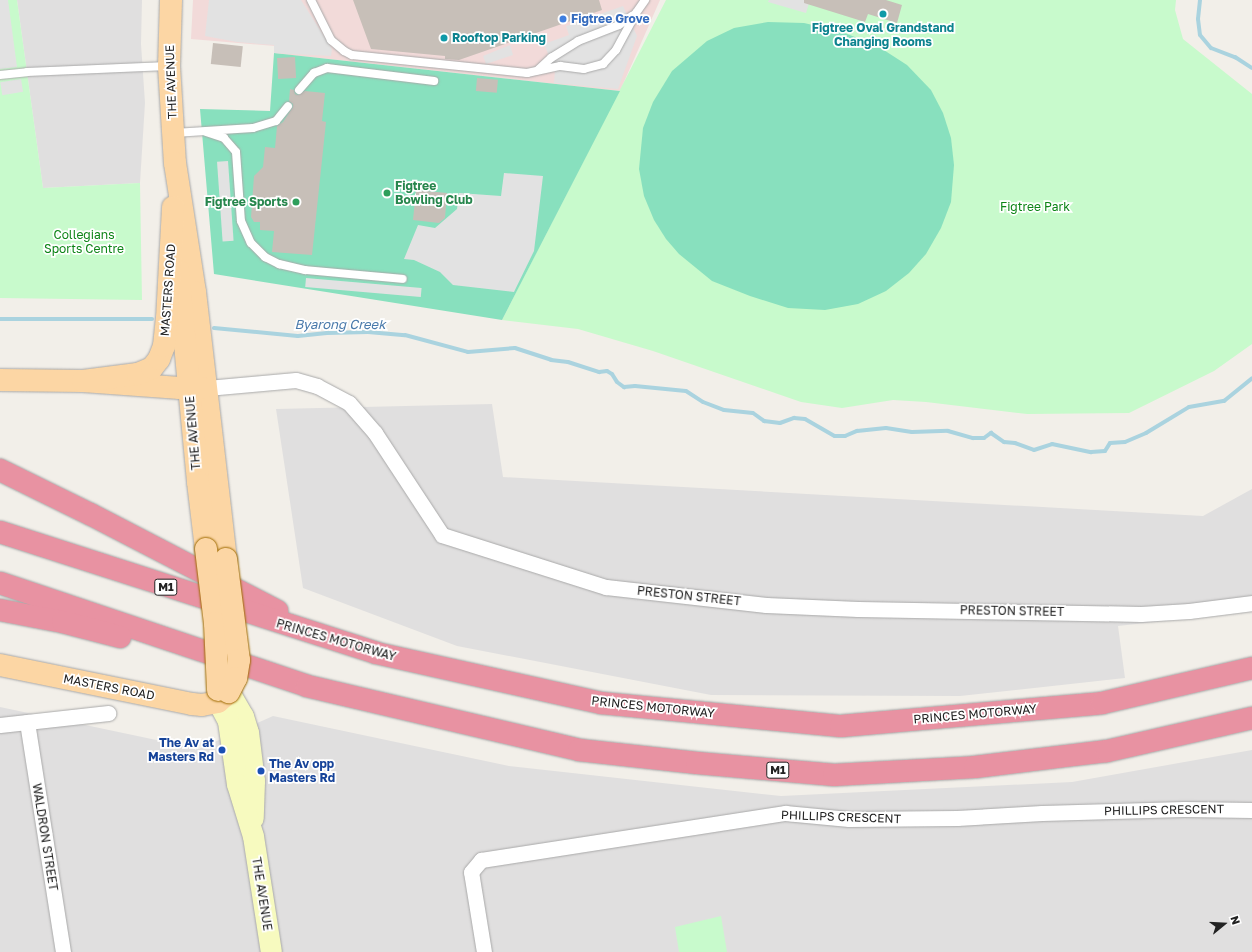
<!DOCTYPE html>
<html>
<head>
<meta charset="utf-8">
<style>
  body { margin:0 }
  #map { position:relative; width:1252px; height:952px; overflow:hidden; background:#f2efe9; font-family:"Golos Text",sans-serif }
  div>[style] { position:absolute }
  .residential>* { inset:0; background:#e0dfdf }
  .commercial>* { inset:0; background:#f2dad9 }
  .park>* { inset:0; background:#c8facc }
  .pitch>* { inset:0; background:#88e0be }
  .parking>* { inset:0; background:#e2e2e2; transform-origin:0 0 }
  .stream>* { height:4px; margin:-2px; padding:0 2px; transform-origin:2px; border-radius:2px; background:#aad3df }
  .building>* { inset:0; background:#c7bfb8; transform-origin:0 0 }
  .roads { filter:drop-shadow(0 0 1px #a9a9a9) drop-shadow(0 0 1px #a9a9a9) }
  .lane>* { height:8px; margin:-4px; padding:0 4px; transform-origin:4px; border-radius:4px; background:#fff }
  .street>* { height:15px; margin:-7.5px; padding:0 7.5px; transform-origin:7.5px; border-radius:7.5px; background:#fff }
  .secondary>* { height:21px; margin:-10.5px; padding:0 10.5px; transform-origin:10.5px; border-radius:10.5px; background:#f7fabf }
  .primary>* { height:22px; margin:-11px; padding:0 11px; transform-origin:11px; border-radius:11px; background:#fcd6a4 }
  .highway>* { height:22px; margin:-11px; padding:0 11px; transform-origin:11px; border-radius:11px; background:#e892a2 }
  .bridges { filter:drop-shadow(0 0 1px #a06b00) drop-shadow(0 0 1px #a06b00) }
  .primary-bridge>* { height:22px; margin:-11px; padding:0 11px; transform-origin:11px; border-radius:11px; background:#fcd6a4 }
  .dots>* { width:11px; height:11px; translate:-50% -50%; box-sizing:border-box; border:2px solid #fff; border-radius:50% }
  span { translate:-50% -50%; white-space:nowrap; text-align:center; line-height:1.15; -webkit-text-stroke:3.5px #fff; paint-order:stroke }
  .shield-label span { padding:1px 3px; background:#fff; border:1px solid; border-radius:3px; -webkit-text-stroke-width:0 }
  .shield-label { font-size:11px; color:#222; font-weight:700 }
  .shop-label { font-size:12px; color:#366cbe; font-weight:700 }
  .left { translate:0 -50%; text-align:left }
  .culture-label { font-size:12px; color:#0d838f; font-weight:700 }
  .street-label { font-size:12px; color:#222 }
  .leisure-label { font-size:12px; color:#27864d; font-weight:700 }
  .right { translate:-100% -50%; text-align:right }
  .park-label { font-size:12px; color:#0c8416 }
  .transit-label { font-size:12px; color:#164399; font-weight:700 }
  .water-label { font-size:13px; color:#4a7aab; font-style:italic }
  .north { position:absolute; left:1204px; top:904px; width:40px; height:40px; -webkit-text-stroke:3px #fff; paint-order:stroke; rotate:72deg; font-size:11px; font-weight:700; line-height:16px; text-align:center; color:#222 }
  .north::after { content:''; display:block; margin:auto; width:14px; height:18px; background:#222; clip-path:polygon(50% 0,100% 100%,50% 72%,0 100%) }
</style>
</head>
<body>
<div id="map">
  <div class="residential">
    <i style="clip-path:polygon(17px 0,142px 0,141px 44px,145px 103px,140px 183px,43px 188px)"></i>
    <i style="clip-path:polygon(492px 404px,503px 477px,1203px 516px,1252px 489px,1252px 611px,1118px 626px,1125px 678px,960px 696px,711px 695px,457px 646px,303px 588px,276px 409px)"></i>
    <i style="clip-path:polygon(0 707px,199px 749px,273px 716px,509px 766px,781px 796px,1072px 782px,1252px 750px,1252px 952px,0 952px)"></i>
  </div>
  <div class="commercial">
    <i style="clip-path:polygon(193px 0,660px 0,620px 91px,274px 53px,275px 46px,191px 39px)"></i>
  </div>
  <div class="park">
    <i style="clip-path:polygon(0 0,17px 0,43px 188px,140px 183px,142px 300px,0 298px)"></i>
    <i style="clip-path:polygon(666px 0,1176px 0,1175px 10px,1183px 39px,1252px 94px,1252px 344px,1214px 371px,1129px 413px,1027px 414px,926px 402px,893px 400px,842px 408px,801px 402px,653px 351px,578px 329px,502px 320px)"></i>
    <i style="clip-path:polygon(721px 916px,727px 952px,679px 952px,675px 927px)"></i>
  </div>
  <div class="pitch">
    <i style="clip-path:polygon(768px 22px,804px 23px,839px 31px,876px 45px,907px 65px,931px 90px,943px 113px,951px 138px,954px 165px,951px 202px,941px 228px,926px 254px,909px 273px,886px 291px,858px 304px,825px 310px,788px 308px,750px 296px,712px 281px,679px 254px,666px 239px,654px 220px,644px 196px,639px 169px,643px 128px,653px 102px,672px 71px,707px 41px,734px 28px)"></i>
    <i style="clip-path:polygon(274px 53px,620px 91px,502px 320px,214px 274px,200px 109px,270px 111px)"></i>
  </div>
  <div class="parking">
    <i style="clip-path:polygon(0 0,8px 0,17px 67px,0 69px)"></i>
    <i style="clip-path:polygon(209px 0,301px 0,332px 49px,331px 56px,274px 53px,274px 45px,237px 42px,205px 36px)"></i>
    <i style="clip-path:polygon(769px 0,810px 0,806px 13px,768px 2px)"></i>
    <i style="clip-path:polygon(623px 6px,637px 36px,618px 89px,554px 83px,555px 70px,544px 44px,569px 35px,566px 26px)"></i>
    <i style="clip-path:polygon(510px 45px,513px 55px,486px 64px,483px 56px)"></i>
    <i style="left:21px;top:79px;width:13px;height:21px;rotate:81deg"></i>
    <i style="left:228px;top:161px;width:80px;height:11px;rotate:86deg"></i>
    <i style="clip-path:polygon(504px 173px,543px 176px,534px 251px,514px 292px,453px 285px,440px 272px,414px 260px,404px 259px,418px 225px,435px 228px,457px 209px,459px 193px,501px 196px)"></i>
    <i style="left:306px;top:278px;width:116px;height:9px;rotate:5deg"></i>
  </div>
  <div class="stream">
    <i style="left:1200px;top:0;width:19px;rotate:96deg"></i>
    <i style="left:1198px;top:19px;width:16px;rotate:83deg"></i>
    <i style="left:1200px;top:35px;width:17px;rotate:50deg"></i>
    <i style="left:1211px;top:48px;width:26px;rotate:21deg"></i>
    <i style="left:1235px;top:57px;width:20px;rotate:33deg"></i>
    <i style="left:0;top:319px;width:152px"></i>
    <i style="left:214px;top:328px;width:84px;rotate:5.4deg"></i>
    <i style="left:298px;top:336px;width:29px;rotate:-6deg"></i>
    <i style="left:327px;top:333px;width:41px;rotate:-1.4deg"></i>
    <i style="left:368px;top:332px;width:37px;rotate:5deg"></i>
    <i style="left:405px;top:335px;width:65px;rotate:15.1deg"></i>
    <i style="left:468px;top:352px;width:47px;rotate:-4.9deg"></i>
    <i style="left:515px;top:348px;width:38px;rotate:18deg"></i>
    <i style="left:551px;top:360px;width:17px;rotate:7deg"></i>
    <i style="left:568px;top:362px;width:33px;rotate:18deg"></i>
    <i style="left:599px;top:372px;width:8px;rotate:-7deg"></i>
    <i style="left:607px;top:371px;width:6px;rotate:31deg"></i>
    <i style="left:612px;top:374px;width:9px;rotate:58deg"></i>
    <i style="left:617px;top:382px;width:9px;rotate:36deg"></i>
    <i style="left:624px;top:387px;width:11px;rotate:-5deg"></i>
    <i style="left:635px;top:386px;width:51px;rotate:5.6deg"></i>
    <i style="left:686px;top:391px;width:20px;rotate:33deg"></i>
    <i style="left:703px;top:402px;width:22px;rotate:21deg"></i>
    <i style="left:724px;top:410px;width:29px;rotate:6deg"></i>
    <i style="left:753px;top:413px;width:14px;rotate:36deg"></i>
    <i style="left:764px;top:421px;width:16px;rotate:7deg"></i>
    <i style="left:780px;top:423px;width:15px;rotate:-20deg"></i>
    <i style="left:794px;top:418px;width:11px;rotate:5deg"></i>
    <i style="left:805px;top:419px;width:34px;rotate:30deg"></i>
    <i style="left:835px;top:436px;width:10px"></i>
    <i style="left:845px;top:436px;width:13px;rotate:-23deg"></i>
    <i style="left:857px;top:431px;width:29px;rotate:-6deg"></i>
    <i style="left:886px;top:428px;width:26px;rotate:9deg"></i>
    <i style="left:912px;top:432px;width:36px;rotate:-2deg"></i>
    <i style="left:948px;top:431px;width:26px;rotate:16deg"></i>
    <i style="left:973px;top:438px;width:11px"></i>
    <i style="left:984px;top:438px;width:9px;rotate:-36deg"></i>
    <i style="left:991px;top:433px;width:16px;rotate:35deg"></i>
    <i style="left:1004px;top:442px;width:11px;rotate:5deg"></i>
    <i style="left:1015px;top:443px;width:20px;rotate:20deg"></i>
    <i style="left:1034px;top:450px;width:19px;rotate:-18deg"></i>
    <i style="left:1052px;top:444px;width:40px;rotate:12deg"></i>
    <i style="left:1091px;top:452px;width:14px;rotate:-4deg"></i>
    <i style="left:1105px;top:451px;width:9px;rotate:-58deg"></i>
    <i style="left:1110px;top:443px;width:15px;rotate:-4deg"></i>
    <i style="left:1125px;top:442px;width:23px;rotate:-23deg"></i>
    <i style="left:1146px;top:433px;width:50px;rotate:-31.2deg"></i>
    <i style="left:1189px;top:407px;width:36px;rotate:-10deg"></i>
    <i style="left:1224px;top:401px;width:36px;rotate:-39deg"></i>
  </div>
  <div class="building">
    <i style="clip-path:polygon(353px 0,599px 0,602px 10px,459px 60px,445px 59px,445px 56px,371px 49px)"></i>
    <i style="clip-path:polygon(804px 0,886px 0,902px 5px,897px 23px,868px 14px,865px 22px,804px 3px)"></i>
    <i style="left:213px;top:43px;width:30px;height:21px;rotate:6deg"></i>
    <i style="left:295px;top:57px;width:21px;height:18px;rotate:87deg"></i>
    <i style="left:477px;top:78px;width:21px;height:13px;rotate:5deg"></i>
    <i style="clip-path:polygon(290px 89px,294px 90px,295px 94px,298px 95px,305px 91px,325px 93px,322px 121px,326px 122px,312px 255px,272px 252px,274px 231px,260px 230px,260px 222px,254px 222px,251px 217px,254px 176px,263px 167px,265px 147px,275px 148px,277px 126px,283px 122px,293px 107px,293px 104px,289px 101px)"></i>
    <i style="clip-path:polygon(416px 190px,447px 193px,445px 218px,439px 223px,413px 220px)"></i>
  </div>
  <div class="roads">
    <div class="lane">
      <i style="left:311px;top:0;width:45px;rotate:63.4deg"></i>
      <i style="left:331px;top:40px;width:17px;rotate:40deg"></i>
      <i style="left:344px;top:51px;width:9px;rotate:27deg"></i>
      <i style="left:352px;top:55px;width:176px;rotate:5.9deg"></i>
      <i style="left:527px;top:73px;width:34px;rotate:-12deg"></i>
      <i style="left:560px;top:66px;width:24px;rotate:7deg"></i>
      <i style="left:584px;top:69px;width:20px;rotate:-15deg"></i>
      <i style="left:603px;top:64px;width:19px;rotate:-47deg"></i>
      <i style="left:616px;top:50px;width:42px;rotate:-61.6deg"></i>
      <i style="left:636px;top:13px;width:16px;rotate:-55deg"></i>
      <i style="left:538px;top:70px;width:18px;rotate:-43deg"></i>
      <i style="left:551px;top:58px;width:32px;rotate:-32deg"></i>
      <i style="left:578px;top:41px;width:44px;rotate:-21.3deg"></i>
      <i style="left:619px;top:25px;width:16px;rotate:-35deg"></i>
      <i style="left:0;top:75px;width:27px;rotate:-6deg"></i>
      <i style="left:27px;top:72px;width:141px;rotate:-2.4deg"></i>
      <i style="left:299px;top:90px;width:23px;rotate:-49deg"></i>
      <i style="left:314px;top:73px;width:14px;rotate:-21deg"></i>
      <i style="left:327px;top:68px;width:108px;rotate:6.9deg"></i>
      <i style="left:206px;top:132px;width:19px;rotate:18deg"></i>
      <i style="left:224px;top:138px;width:18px;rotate:49deg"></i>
      <i style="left:236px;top:152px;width:69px;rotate:85.9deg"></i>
      <i style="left:241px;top:221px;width:24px;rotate:66deg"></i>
      <i style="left:251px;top:243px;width:20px;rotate:45deg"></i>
      <i style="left:265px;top:257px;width:16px;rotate:27deg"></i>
      <i style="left:279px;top:264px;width:27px;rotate:13deg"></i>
      <i style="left:305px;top:270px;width:98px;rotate:5.2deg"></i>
      <i style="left:174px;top:133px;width:79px;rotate:-3.6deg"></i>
      <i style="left:253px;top:128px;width:24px;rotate:-17deg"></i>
      <i style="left:276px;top:121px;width:19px;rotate:-51deg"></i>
    </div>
    <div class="street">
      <i style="left:207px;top:388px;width:89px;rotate:-5.1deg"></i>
      <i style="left:296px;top:380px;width:22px;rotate:16deg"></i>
      <i style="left:317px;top:386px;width:36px;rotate:28deg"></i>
      <i style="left:349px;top:403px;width:40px;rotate:49deg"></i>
      <i style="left:375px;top:433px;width:122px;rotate:56.7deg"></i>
      <i style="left:442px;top:535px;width:172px;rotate:17.6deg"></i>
      <i style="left:606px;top:587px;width:161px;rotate:6.4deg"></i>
      <i style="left:766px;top:605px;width:92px;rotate:2.5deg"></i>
      <i style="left:858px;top:609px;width:283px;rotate:1deg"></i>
      <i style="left:1141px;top:614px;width:48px;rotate:-3.6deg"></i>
      <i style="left:1189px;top:611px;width:64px;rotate:-7.2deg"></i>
      <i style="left:27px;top:722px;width:233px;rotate:81.1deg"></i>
      <i style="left:0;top:725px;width:109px;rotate:-6.3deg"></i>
      <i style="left:484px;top:952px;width:81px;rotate:-99.2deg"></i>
      <i style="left:471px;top:872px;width:16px;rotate:-50deg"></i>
      <i style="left:481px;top:860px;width:308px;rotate:-8.8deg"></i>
      <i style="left:785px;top:813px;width:64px;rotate:5.4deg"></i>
      <i style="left:849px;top:819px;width:108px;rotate:-0.5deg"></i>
      <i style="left:957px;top:818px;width:85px;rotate:-3.4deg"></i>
      <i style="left:1042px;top:813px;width:142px;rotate:-1.6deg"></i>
      <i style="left:1184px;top:809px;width:68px;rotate:0.8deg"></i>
    </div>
    <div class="secondary">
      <i style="left:229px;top:692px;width:28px;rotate:60deg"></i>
      <i style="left:243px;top:716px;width:17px;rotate:73deg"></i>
      <i style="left:248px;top:732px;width:49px;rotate:83deg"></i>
      <i style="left:254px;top:781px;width:37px;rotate:92deg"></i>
      <i style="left:218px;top:702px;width:21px;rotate:62deg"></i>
      <i style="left:228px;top:721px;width:64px;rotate:81.9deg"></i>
      <i style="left:237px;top:784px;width:54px;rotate:72.9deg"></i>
      <i style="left:253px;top:836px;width:117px;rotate:81.2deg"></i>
    </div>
    <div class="primary">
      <i style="left:171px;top:0;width:66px;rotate:91.7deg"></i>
      <i style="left:169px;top:66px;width:97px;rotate:86.5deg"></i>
      <i style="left:175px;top:163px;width:131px;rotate:81.2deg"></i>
      <i style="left:195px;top:292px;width:269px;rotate:83.4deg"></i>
      <i style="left:178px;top:270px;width:213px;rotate:84.6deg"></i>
      <i style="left:198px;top:482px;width:67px;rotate:83.2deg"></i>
      <i style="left:0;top:380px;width:83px;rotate:0.7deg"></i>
      <i style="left:83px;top:381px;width:97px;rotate:4.1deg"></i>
      <i style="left:180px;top:388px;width:22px"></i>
      <i style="left:83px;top:381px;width:55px;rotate:-7.3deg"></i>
      <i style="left:138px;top:374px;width:15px;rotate:-23deg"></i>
      <i style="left:152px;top:368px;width:11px;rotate:-52deg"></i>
      <i style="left:159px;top:359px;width:14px;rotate:-69deg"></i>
      <i style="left:164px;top:346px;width:27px;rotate:-84deg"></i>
      <i style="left:167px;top:319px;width:112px;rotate:-86.9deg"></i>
      <i style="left:0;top:665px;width:196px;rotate:11.5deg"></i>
      <i style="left:192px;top:704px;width:10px;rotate:6deg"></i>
      <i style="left:202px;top:705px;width:16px;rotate:-11deg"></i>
      <i style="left:218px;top:702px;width:15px;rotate:-42deg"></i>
    </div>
    <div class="highway">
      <i style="left:0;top:470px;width:100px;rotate:26.1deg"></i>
      <i style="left:90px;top:514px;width:211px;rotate:27.4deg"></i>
      <i style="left:0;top:532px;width:395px;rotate:17.8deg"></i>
      <i style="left:376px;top:653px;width:230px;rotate:12.5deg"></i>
      <i style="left:601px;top:703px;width:241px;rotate:5.5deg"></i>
      <i style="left:841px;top:726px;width:262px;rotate:-5deg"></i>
      <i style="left:1102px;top:703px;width:154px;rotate:-13.1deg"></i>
      <i style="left:0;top:583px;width:324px;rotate:18.5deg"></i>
      <i style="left:307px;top:686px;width:279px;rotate:13.2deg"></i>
      <i style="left:579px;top:750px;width:119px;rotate:6.3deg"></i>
      <i style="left:697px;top:763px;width:138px;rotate:5deg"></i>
      <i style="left:834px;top:775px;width:141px;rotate:-3.2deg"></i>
      <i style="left:975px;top:767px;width:133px;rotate:-6.9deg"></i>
      <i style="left:1107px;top:751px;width:149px;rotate:-12.8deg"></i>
      <i style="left:0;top:610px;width:64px;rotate:10.8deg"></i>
      <i style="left:63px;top:622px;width:59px;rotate:14.7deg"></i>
    </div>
  </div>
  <div class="bridges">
    <div class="primary-bridge">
      <i style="left:206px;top:549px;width:75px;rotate:83.1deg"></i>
      <i style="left:215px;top:623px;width:67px;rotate:87.4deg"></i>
      <i style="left:226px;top:559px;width:102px;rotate:82.7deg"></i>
      <i style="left:239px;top:660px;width:18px;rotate:99deg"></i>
      <i style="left:236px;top:678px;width:16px;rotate:117deg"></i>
    </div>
  </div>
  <div class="dots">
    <i style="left:883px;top:14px;background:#0f9aa8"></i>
    <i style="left:563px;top:19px;background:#3f7fe0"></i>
    <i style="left:444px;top:38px;background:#0f9aa8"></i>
    <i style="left:387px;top:193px;background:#2e9e5b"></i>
    <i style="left:296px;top:202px;background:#2e9e5b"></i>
    <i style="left:222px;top:750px;background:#1a4fb4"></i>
    <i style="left:261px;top:771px;background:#1a4fb4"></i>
  </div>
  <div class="shield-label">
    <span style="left:166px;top:587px">M1</span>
    <span style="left:778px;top:770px">M1</span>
  </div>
  <div class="shop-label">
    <span class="left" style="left:571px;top:19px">Figtree Grove</span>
  </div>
  <div class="culture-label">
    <span style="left:883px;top:35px">Figtree Oval Grandstand<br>Changing Rooms</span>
    <span class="left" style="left:452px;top:38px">Rooftop Parking</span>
  </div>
  <div class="street-label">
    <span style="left:171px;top:82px;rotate:-92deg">THE AVENUE</span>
    <span style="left:168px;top:290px;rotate:-86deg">MASTERS ROAD</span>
    <span style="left:193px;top:433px;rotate:-95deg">THE AVENUE</span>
    <span style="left:689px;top:596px;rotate:6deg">PRESTON STREET</span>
    <span style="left:1012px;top:611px;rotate:1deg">PRESTON STREET</span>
    <span style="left:336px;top:640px;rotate:16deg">PRINCES MOTORWAY</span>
    <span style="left:109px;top:687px;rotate:11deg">MASTERS ROAD</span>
    <span style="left:653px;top:707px;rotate:6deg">PRINCES MOTORWAY</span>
    <span style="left:975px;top:714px;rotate:-5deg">PRINCES MOTORWAY</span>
    <span style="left:1164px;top:810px;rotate:-1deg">PHILLIPS CRESCENT</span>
    <span style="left:841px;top:817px;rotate:2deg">PHILLIPS CRESCENT</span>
    <span style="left:45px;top:837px;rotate:81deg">WALDRON STREET</span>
    <span style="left:262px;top:894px;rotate:81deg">THE AVENUE</span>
  </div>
  <div class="leisure-label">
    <span class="left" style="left:395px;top:193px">Figtree<br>Bowling Club</span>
    <span class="right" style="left:288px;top:202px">Figtree Sports</span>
  </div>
  <div class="park-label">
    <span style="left:1035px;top:207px">Figtree Park</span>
    <span style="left:84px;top:242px">Collegians<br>Sports Centre</span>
  </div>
  <div class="transit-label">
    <span class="right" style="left:214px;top:750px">The Av at<br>Masters Rd</span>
    <span class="left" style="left:269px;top:771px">The Av opp<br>Masters Rd</span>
  </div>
  <div class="water-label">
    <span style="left:340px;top:324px">Byarong Creek</span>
  </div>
  <div class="north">N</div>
</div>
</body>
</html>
